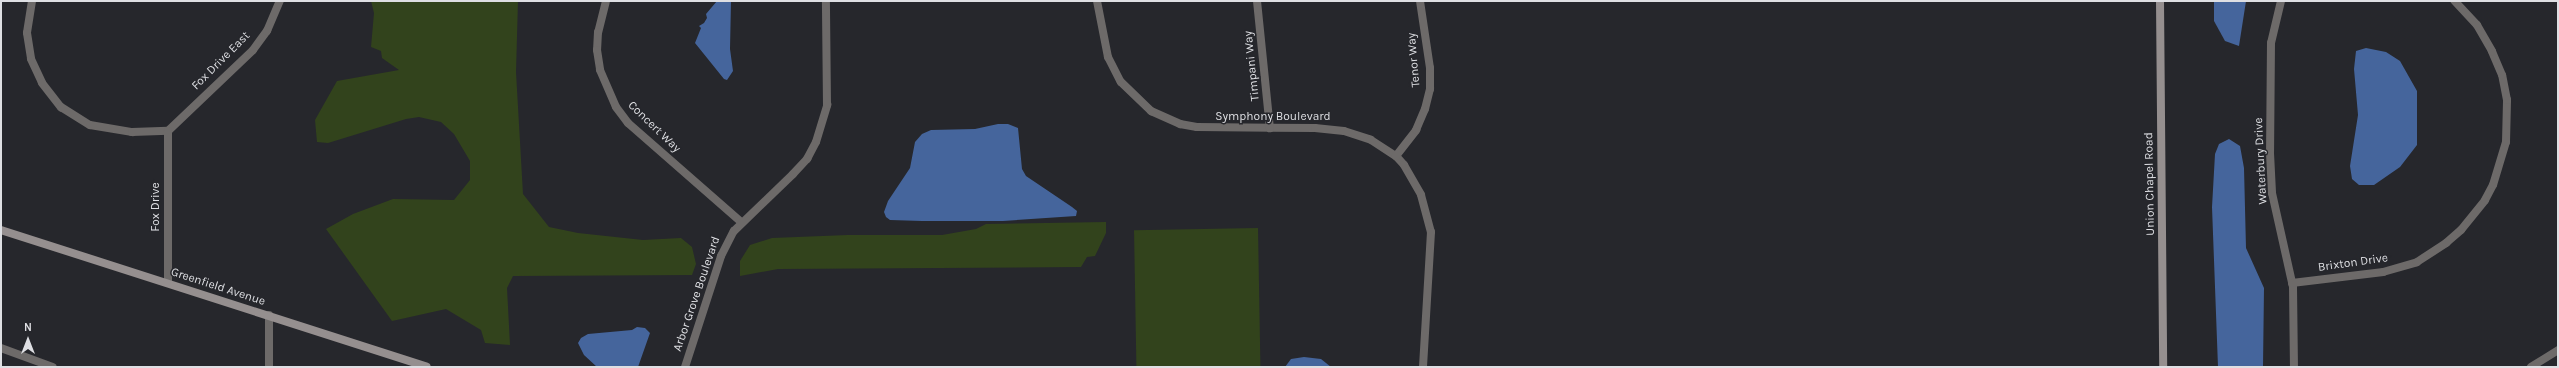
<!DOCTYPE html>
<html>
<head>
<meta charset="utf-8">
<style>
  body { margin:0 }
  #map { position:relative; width:2559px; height:368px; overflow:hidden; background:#26272c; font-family:Karla,sans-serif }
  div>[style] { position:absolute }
  .green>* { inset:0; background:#32431c; transform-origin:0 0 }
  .water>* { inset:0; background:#45659c }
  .street>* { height:8px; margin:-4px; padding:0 4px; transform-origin:4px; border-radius:4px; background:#6d6a69 }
  .secondary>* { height:8px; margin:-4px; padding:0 4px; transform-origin:4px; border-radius:4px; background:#958f8f }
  span { translate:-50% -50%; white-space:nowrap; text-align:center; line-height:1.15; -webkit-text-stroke:3px #26272c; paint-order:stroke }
  .street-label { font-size:12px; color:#dedfe3 }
  .frame { position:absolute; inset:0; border:2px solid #dedfe3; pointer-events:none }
  .north { position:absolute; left:8px; top:320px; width:40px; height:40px; -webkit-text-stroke:3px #26272c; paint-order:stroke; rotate:0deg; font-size:11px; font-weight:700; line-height:16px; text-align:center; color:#dedfe3 }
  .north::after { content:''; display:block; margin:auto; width:14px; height:18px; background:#dedfe3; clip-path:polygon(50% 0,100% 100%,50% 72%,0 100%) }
</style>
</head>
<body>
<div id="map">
  <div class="green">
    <i style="clip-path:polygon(371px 1px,518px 1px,516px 72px,523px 194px,549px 227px,578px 233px,643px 240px,681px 238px,692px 247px,696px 264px,692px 275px,513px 276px,507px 288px,510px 345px,485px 343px,481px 330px,446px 309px,392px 321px,326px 229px,353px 214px,393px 199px,454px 200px,470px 180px,470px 161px,454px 134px,441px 122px,419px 117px,406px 119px,328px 143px,317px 142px,315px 120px,337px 81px,399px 70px,382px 58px,381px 51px,371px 47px,374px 13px)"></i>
    <i style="clip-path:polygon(1106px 222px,1106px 233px,1095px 256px,1087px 257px,1081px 267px,778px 269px,740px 276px,740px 261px,750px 245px,772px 238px,848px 235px,942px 235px,976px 229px,986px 224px)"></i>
    <i style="left:1258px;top:228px;width:139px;height:124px;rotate:89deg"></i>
  </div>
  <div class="water">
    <i style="clip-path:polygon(717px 1px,731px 1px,730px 49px,733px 71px,727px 80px,724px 79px,695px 43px,701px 28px,699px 26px,704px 23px,707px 18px,706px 14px)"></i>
    <i style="clip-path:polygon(2214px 1px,2246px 1px,2239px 46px,2225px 41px,2214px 21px)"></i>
    <i style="clip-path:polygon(2366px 48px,2386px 52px,2400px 61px,2417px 91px,2417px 145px,2400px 167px,2374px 185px,2359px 185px,2352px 179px,2350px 166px,2358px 115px,2354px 69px,2356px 51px)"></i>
    <i style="clip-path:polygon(998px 124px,1008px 124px,1018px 128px,1022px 169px,1026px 176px,1072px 207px,1077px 211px,1076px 216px,1003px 221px,922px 221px,890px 220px,886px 217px,884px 212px,888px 201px,910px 168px,915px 142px,922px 134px,931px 130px,975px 129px)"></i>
    <i style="clip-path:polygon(2229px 139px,2240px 146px,2244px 168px,2246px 248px,2264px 288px,2263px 367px,2218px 367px,2212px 207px,2215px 154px,2219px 144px)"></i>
    <i style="clip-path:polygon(637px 327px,645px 328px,650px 333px,638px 367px,597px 367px,584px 355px,578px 343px,581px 338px,588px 334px,632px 330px)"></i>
    <i style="clip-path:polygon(1304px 357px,1321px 359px,1331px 367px,1285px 367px,1291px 359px)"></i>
  </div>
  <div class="street">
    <i style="left:32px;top:1px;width:32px;rotate:99deg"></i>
    <i style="left:27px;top:33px;width:26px;rotate:81deg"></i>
    <i style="left:31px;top:59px;width:26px;rotate:65deg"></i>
    <i style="left:42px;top:83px;width:31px;rotate:52deg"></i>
    <i style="left:61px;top:107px;width:34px;rotate:32deg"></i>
    <i style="left:90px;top:125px;width:43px;rotate:9.5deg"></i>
    <i style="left:132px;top:132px;width:36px;rotate:-2deg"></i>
    <i style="left:606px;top:1px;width:32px;rotate:104deg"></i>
    <i style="left:598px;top:32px;width:18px;rotate:93deg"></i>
    <i style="left:597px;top:50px;width:20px;rotate:81deg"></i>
    <i style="left:600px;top:70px;width:40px;rotate:66.6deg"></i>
    <i style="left:616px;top:107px;width:20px;rotate:53deg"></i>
    <i style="left:628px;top:123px;width:150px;rotate:41.2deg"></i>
    <i style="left:1097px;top:1px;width:57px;rotate:78.9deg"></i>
    <i style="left:1108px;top:57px;width:28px;rotate:63deg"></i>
    <i style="left:1121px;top:82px;width:42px;rotate:44deg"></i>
    <i style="left:1151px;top:111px;width:32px;rotate:24deg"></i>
    <i style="left:1180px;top:124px;width:17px;rotate:10deg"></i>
    <i style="left:1197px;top:127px;width:118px;rotate:0.5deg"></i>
    <i style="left:1315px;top:128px;width:29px;rotate:6deg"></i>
    <i style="left:1344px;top:131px;width:28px;rotate:18deg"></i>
    <i style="left:1371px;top:140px;width:30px;rotate:33deg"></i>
    <i style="left:1396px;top:156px;width:12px;rotate:48deg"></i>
    <i style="left:1404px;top:165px;width:34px;rotate:60deg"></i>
    <i style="left:1421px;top:195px;width:38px;rotate:75deg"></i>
    <i style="left:1431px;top:232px;width:135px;rotate:93.4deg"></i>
    <i style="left:1257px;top:1px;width:128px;rotate:84.2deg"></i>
    <i style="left:2281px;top:1px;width:43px;rotate:103.4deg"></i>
    <i style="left:2271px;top:43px;width:110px;rotate:90.5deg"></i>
    <i style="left:2270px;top:153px;width:40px;rotate:87.1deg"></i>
    <i style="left:2272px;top:193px;width:96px;rotate:77.4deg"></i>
    <i style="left:2293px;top:287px;width:80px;rotate:89.3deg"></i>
    <i style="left:168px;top:131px;width:117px;rotate:-43.6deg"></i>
    <i style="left:253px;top:50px;width:24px;rotate:-54deg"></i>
    <i style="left:267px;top:31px;width:33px;rotate:-67deg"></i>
    <i style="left:1396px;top:156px;width:33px;rotate:-52deg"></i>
    <i style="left:1416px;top:130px;width:23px;rotate:-67deg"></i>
    <i style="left:1425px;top:109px;width:21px;rotate:-76deg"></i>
    <i style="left:1430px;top:89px;width:21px;rotate:-90deg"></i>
    <i style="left:1430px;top:68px;width:68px;rotate:-98.5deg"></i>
    <i style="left:168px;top:283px;width:152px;rotate:-90deg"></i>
    <i style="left:2292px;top:283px;width:92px;rotate:-6.9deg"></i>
    <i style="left:2383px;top:272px;width:35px;rotate:-16deg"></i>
    <i style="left:2417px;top:262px;width:35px;rotate:-33deg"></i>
    <i style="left:2446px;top:243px;width:20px;rotate:-41deg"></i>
    <i style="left:2461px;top:230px;width:38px;rotate:-51deg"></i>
    <i style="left:2485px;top:200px;width:17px;rotate:-62deg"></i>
    <i style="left:2493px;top:185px;width:45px;rotate:-73.2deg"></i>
    <i style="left:2506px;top:142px;width:42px;rotate:-88.6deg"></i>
    <i style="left:2507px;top:100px;width:25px;rotate:-101deg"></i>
    <i style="left:2502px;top:75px;width:26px;rotate:-113deg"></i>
    <i style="left:2492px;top:51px;width:30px;rotate:-120deg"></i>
    <i style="left:2477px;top:25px;width:33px;rotate:-133deg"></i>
    <i style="left:269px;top:315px;width:52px;rotate:90deg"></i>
    <i style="left:1px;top:348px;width:55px;rotate:20.1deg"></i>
    <i style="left:685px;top:367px;width:117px;rotate:-72deg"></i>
    <i style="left:721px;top:256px;width:28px;rotate:-63deg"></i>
    <i style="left:734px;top:231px;width:82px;rotate:-44deg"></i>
    <i style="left:793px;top:174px;width:21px;rotate:-47deg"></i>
    <i style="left:807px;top:159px;width:19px;rotate:-62deg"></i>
    <i style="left:816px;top:142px;width:39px;rotate:-73deg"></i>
    <i style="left:827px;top:105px;width:104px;rotate:-90.6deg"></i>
    <i style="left:2531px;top:367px;width:32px;rotate:-32deg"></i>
  </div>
  <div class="secondary">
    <i style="left:2160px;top:1px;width:366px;rotate:89.5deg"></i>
    <i style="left:1px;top:230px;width:447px;rotate:17.8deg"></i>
  </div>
  <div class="street-label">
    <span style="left:1414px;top:60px;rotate:-95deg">Tenor Way</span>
    <span style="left:221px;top:61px;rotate:-45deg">Fox Drive East</span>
    <span style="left:1252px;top:66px;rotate:-96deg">Timpani Way</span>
    <span style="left:1273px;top:117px">Symphony Boulevard</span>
    <span style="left:654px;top:127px;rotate:44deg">Concert Way</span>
    <span style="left:2261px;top:161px;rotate:-93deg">Waterbury Drive</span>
    <span style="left:2150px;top:184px;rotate:-91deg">Union Chapel Road</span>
    <span style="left:156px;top:207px;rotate:-90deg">Fox Drive</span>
    <span style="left:2353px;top:263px;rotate:-8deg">Brixton Drive</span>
    <span style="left:218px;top:287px;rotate:18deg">Greenfield Avenue</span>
    <span style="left:697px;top:294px;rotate:-71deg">Arbor Grove Boulevard</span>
  </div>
  <div class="frame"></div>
  <div class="north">N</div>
</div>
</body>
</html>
